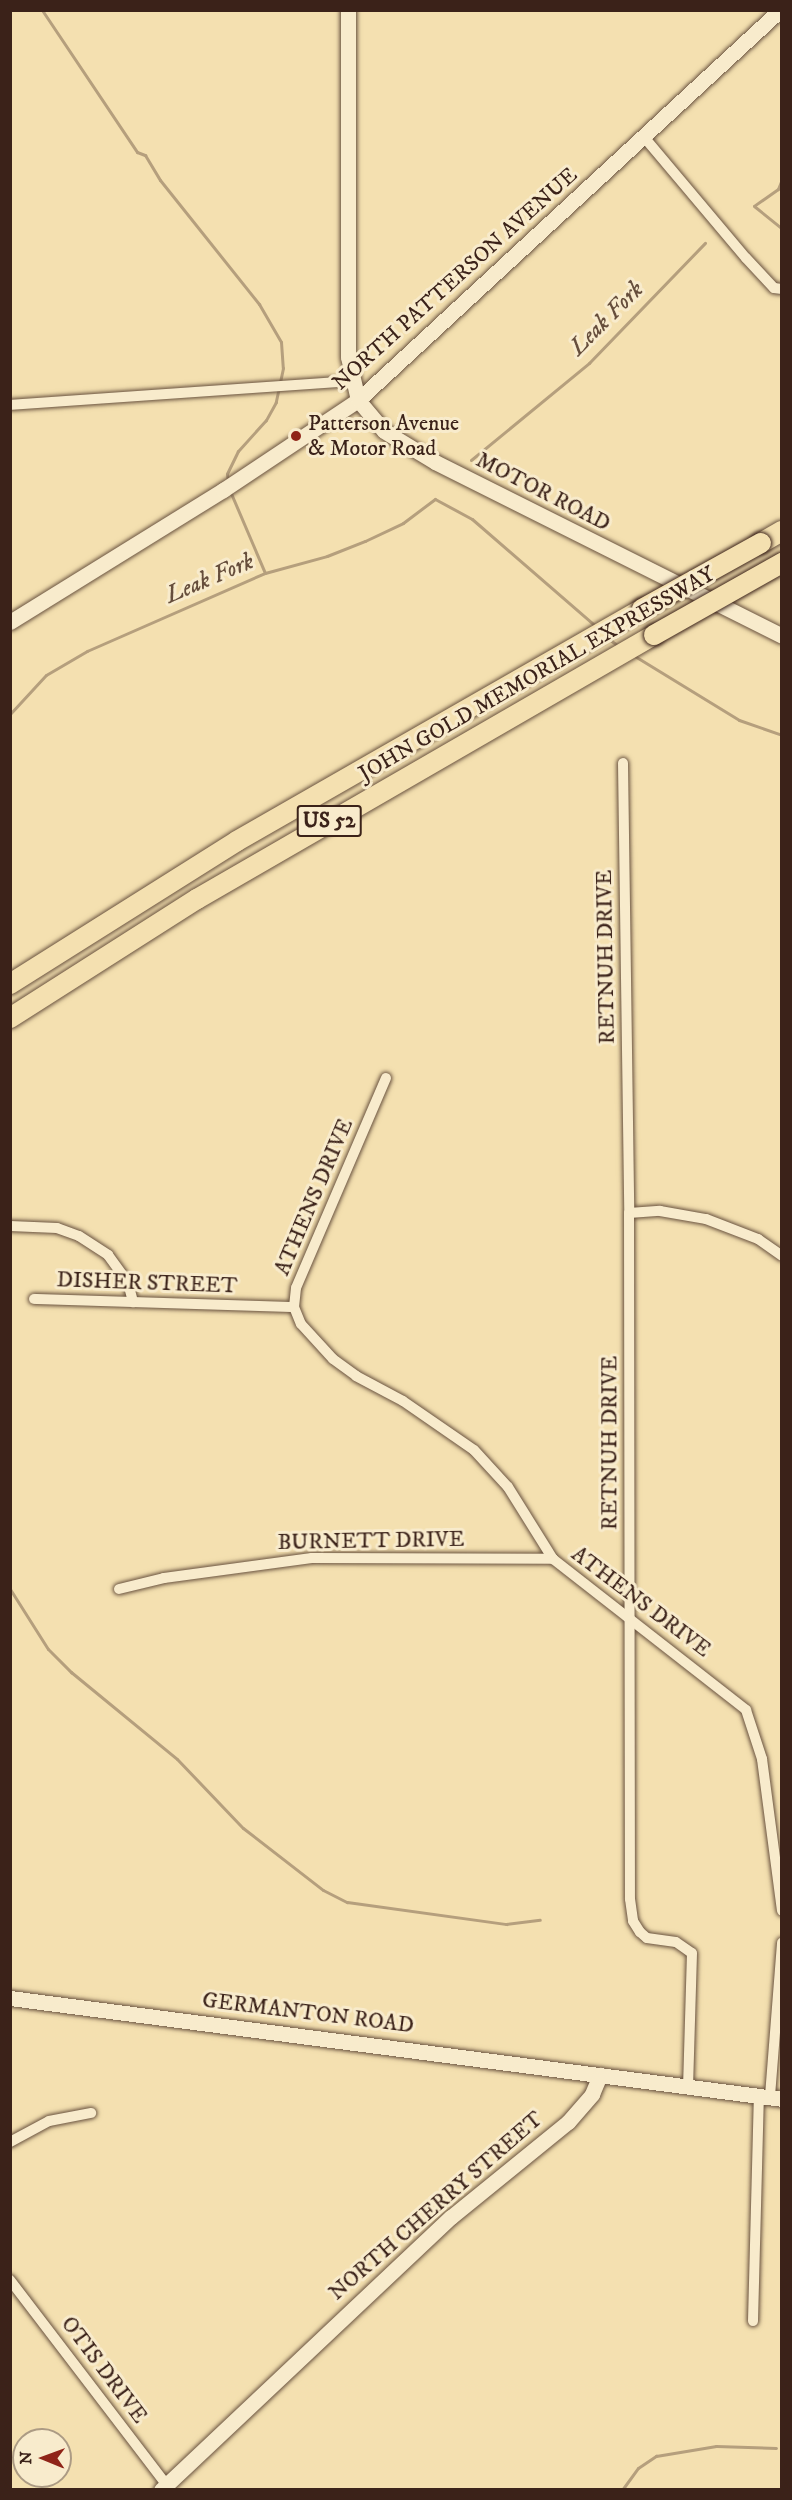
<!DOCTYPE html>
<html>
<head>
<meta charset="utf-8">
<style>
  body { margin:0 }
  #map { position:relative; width:792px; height:2500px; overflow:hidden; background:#f4e0b0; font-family:"IM FELL DW Pica",serif }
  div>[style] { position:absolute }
  .stream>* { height:3px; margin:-1.5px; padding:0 1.5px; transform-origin:1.5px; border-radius:1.5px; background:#b59f7d }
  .roads { filter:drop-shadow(0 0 2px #69523f) drop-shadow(0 0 2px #69523f) }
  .street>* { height:10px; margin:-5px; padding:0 5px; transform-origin:5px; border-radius:5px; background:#f8ebcc }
  .secondary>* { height:15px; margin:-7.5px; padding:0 7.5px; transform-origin:7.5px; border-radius:7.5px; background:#f8ebcc }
  .highway>* { height:20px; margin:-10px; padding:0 10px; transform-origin:10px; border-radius:10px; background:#f4e0b0 }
  .bridges { filter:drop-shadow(0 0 2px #3b2219) drop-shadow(0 0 2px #3b2219) }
  .highway-bridge>* { height:20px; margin:-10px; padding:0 10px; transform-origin:10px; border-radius:10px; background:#f4e0b0 }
  .dots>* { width:16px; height:16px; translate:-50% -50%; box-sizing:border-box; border:3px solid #f8ebcc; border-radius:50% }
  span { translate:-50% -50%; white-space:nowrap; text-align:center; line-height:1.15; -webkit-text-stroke:6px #f8ebcc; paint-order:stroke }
  .shield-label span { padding:2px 4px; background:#f8ebcc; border:2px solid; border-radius:4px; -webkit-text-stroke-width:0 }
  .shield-label { font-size:21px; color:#3b2219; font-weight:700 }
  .street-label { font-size:22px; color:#3b2219 }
  .poi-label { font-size:22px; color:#3b2219 }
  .left { translate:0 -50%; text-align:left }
  .water-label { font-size:24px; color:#664e3c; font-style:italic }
  .frame { position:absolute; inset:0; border:12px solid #3b2219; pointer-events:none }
  .north { position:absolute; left:12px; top:2428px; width:60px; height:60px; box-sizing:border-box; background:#f8ebcc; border:2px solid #ac9b84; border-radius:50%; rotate:271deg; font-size:16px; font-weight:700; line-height:24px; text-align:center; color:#3b2219 }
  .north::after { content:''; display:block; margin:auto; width:21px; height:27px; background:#8f2418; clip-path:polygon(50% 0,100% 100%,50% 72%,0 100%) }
</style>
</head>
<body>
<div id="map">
  <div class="stream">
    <i style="left:42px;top:10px;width:171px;rotate:56.2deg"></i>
    <i style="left:137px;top:152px;width:9px;rotate:21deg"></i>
    <i style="left:145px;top:155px;width:29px;rotate:59deg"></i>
    <i style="left:160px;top:180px;width:159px;rotate:51.4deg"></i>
    <i style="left:259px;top:304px;width:44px;rotate:59.9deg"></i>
    <i style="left:281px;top:342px;width:26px;rotate:86deg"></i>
    <i style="left:283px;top:368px;width:35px;rotate:102deg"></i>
    <i style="left:276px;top:402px;width:21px;rotate:119deg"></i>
    <i style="left:266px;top:420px;width:42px;rotate:132.1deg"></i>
    <i style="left:238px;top:451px;width:25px;rotate:116deg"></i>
    <i style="left:227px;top:474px;width:8px;rotate:83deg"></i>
    <i style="left:782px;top:179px;width:11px;rotate:112deg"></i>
    <i style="left:778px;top:189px;width:29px;rotate:145deg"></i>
    <i style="left:754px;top:206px;width:36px;rotate:39deg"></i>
    <i style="left:471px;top:460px;width:153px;rotate:-39.4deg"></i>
    <i style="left:589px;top:363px;width:167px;rotate:-46deg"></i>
    <i style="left:230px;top:491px;width:89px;rotate:66.9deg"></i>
    <i style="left:606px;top:637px;width:17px;rotate:36deg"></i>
    <i style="left:633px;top:655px;width:124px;rotate:31.5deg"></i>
    <i style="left:739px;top:720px;width:46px;rotate:19.2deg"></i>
    <i style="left:10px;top:714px;width:53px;rotate:-47.3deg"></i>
    <i style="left:46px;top:675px;width:48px;rotate:-30.3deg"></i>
    <i style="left:87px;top:651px;width:194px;rotate:-23.7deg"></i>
    <i style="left:265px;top:573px;width:64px;rotate:-15.3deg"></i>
    <i style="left:327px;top:556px;width:41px;rotate:-21.5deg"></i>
    <i style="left:365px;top:541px;width:42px;rotate:-25.3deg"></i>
    <i style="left:403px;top:523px;width:40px;rotate:-37deg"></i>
    <i style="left:435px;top:499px;width:42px;rotate:28.4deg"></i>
    <i style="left:472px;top:519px;width:167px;rotate:40.9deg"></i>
    <i style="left:10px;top:1589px;width:71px;rotate:57.7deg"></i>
    <i style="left:48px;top:1649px;width:33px;rotate:45deg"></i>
    <i style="left:71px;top:1672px;width:137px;rotate:39.4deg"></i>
    <i style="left:177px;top:1759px;width:95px;rotate:46.3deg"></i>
    <i style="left:243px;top:1828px;width:101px;rotate:37.8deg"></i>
    <i style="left:323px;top:1890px;width:27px;rotate:27deg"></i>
    <i style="left:347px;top:1902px;width:161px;rotate:7.9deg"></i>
    <i style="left:506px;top:1924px;width:34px;rotate:-7deg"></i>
    <i style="left:622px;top:2490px;width:27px;rotate:-54deg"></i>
    <i style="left:638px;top:2468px;width:22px;rotate:-34deg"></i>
    <i style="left:656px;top:2456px;width:61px;rotate:-9.5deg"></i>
    <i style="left:716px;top:2446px;width:60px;rotate:1.9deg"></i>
  </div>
  <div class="roads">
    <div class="street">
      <i style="left:644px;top:137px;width:158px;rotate:49.9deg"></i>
      <i style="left:746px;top:258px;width:41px;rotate:47deg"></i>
      <i style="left:774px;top:288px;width:8px;rotate:7deg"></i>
      <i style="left:10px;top:405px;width:342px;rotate:-4deg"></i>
      <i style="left:623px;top:763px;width:450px;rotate:89.2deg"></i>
      <i style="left:629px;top:1213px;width:686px;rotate:89.92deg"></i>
      <i style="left:630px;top:1899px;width:22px;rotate:82deg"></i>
      <i style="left:633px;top:1921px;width:13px;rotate:58deg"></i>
      <i style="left:640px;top:1932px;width:9px;rotate:41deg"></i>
      <i style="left:647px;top:1938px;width:29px;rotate:8deg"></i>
      <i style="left:676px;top:1942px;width:19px;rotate:35deg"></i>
      <i style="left:692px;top:1953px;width:131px;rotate:91.7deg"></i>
      <i style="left:386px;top:1078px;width:228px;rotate:113.2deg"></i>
      <i style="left:296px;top:1288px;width:19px;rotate:96deg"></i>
      <i style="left:294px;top:1307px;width:18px;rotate:68deg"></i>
      <i style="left:301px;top:1324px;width:47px;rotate:47.6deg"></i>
      <i style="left:333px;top:1359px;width:29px;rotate:36deg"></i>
      <i style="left:356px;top:1376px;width:53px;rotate:28deg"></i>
      <i style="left:403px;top:1401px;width:86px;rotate:34.6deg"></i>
      <i style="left:474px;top:1450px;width:50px;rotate:47.4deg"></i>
      <i style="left:508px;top:1487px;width:85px;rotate:58deg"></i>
      <i style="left:553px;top:1559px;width:245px;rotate:38deg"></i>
      <i style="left:746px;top:1710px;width:52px;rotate:71.9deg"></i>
      <i style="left:762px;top:1759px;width:153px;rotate:82.5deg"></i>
      <i style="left:629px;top:1213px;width:31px;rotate:-4deg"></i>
      <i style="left:660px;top:1211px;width:47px;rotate:9.9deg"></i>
      <i style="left:706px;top:1219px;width:56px;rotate:21deg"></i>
      <i style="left:758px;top:1239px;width:29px;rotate:35deg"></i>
      <i style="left:10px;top:1226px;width:47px;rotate:2.4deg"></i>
      <i style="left:57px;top:1228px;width:23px;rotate:20deg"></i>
      <i style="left:79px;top:1236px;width:35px;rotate:33deg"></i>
      <i style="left:108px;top:1255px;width:34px;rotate:54deg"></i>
      <i style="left:128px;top:1283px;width:20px;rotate:75deg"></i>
      <i style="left:34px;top:1299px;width:260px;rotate:1.8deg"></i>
      <i style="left:119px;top:1589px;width:46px;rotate:-13.7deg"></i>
      <i style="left:164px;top:1578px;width:149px;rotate:-7.7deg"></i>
      <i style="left:312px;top:1558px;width:241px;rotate:0.2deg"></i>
      <i style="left:770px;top:2096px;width:154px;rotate:-85.5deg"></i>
      <i style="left:10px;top:2142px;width:44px;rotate:-28.3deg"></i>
      <i style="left:49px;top:2121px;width:43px;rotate:-10.8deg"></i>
      <i style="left:10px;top:2280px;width:257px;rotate:52.6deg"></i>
      <i style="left:753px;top:2321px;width:227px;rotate:-88.5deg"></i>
    </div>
    <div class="secondary">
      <i style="left:348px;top:10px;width:347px;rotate:90deg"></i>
      <i style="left:348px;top:357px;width:44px;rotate:76.9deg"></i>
      <i style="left:358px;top:400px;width:40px;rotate:50deg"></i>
      <i style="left:384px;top:431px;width:60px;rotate:31.3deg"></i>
      <i style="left:435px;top:462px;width:388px;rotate:26.6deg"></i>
      <i style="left:10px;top:622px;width:251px;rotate:-31.8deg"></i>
      <i style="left:223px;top:490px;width:162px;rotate:-33.7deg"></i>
      <i style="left:358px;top:400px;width:575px;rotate:-42.74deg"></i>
      <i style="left:10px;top:1998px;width:779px;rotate:7.45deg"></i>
      <i style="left:161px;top:2490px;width:398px;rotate:-43.3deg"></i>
      <i style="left:451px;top:2217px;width:151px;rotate:-39.1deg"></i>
      <i style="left:568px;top:2122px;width:37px;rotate:-49deg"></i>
      <i style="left:592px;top:2094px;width:21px;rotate:-67deg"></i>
    </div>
    <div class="highway">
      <i style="left:761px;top:543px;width:24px;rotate:-30deg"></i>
      <i style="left:10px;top:984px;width:268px;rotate:-32.2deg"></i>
      <i style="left:237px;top:841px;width:467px;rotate:-29.8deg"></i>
      <i style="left:10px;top:1018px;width:222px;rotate:-32.5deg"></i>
      <i style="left:197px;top:899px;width:528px;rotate:-30.01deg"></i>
    </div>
  </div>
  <div class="bridges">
    <div class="highway-bridge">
      <i style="left:642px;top:609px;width:136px;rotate:-29deg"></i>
      <i style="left:654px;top:635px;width:147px;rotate:-29.4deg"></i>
    </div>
  </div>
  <div class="dots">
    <i style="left:296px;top:436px;background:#8f2418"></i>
  </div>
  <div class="shield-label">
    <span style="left:329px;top:821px">US 52</span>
  </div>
  <div class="street-label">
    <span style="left:455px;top:279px;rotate:-42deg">NORTH PATTERSON AVENUE</span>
    <span style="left:543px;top:492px;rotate:27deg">MOTOR ROAD</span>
    <span style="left:537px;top:674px;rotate:-30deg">JOHN GOLD MEMORIAL EXPRESSWAY</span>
    <span style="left:606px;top:957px;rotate:-91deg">RETNUH DRIVE</span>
    <span style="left:314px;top:1197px;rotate:-67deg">ATHENS DRIVE</span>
    <span style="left:147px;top:1283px;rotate:2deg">DISHER STREET</span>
    <span style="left:610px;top:1443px;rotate:-90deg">RETNUH DRIVE</span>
    <span style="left:371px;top:1541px;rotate:-1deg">BURNETT DRIVE</span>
    <span style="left:641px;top:1602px;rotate:37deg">ATHENS DRIVE</span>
    <span style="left:308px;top:2013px;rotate:7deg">GERMANTON ROAD</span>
    <span style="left:436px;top:2206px;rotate:-41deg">NORTH CHERRY STREET</span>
    <span style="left:104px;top:2370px;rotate:53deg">OTIS DRIVE</span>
  </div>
  <div class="poi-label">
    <span class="left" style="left:308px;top:436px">Patterson Avenue<br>&amp; Motor Road</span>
  </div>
  <div class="water-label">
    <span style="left:607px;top:319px;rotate:-45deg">Leak Fork</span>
    <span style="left:210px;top:579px;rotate:-23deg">Leak Fork</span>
  </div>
  <div class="frame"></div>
  <div class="north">N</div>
</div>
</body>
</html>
